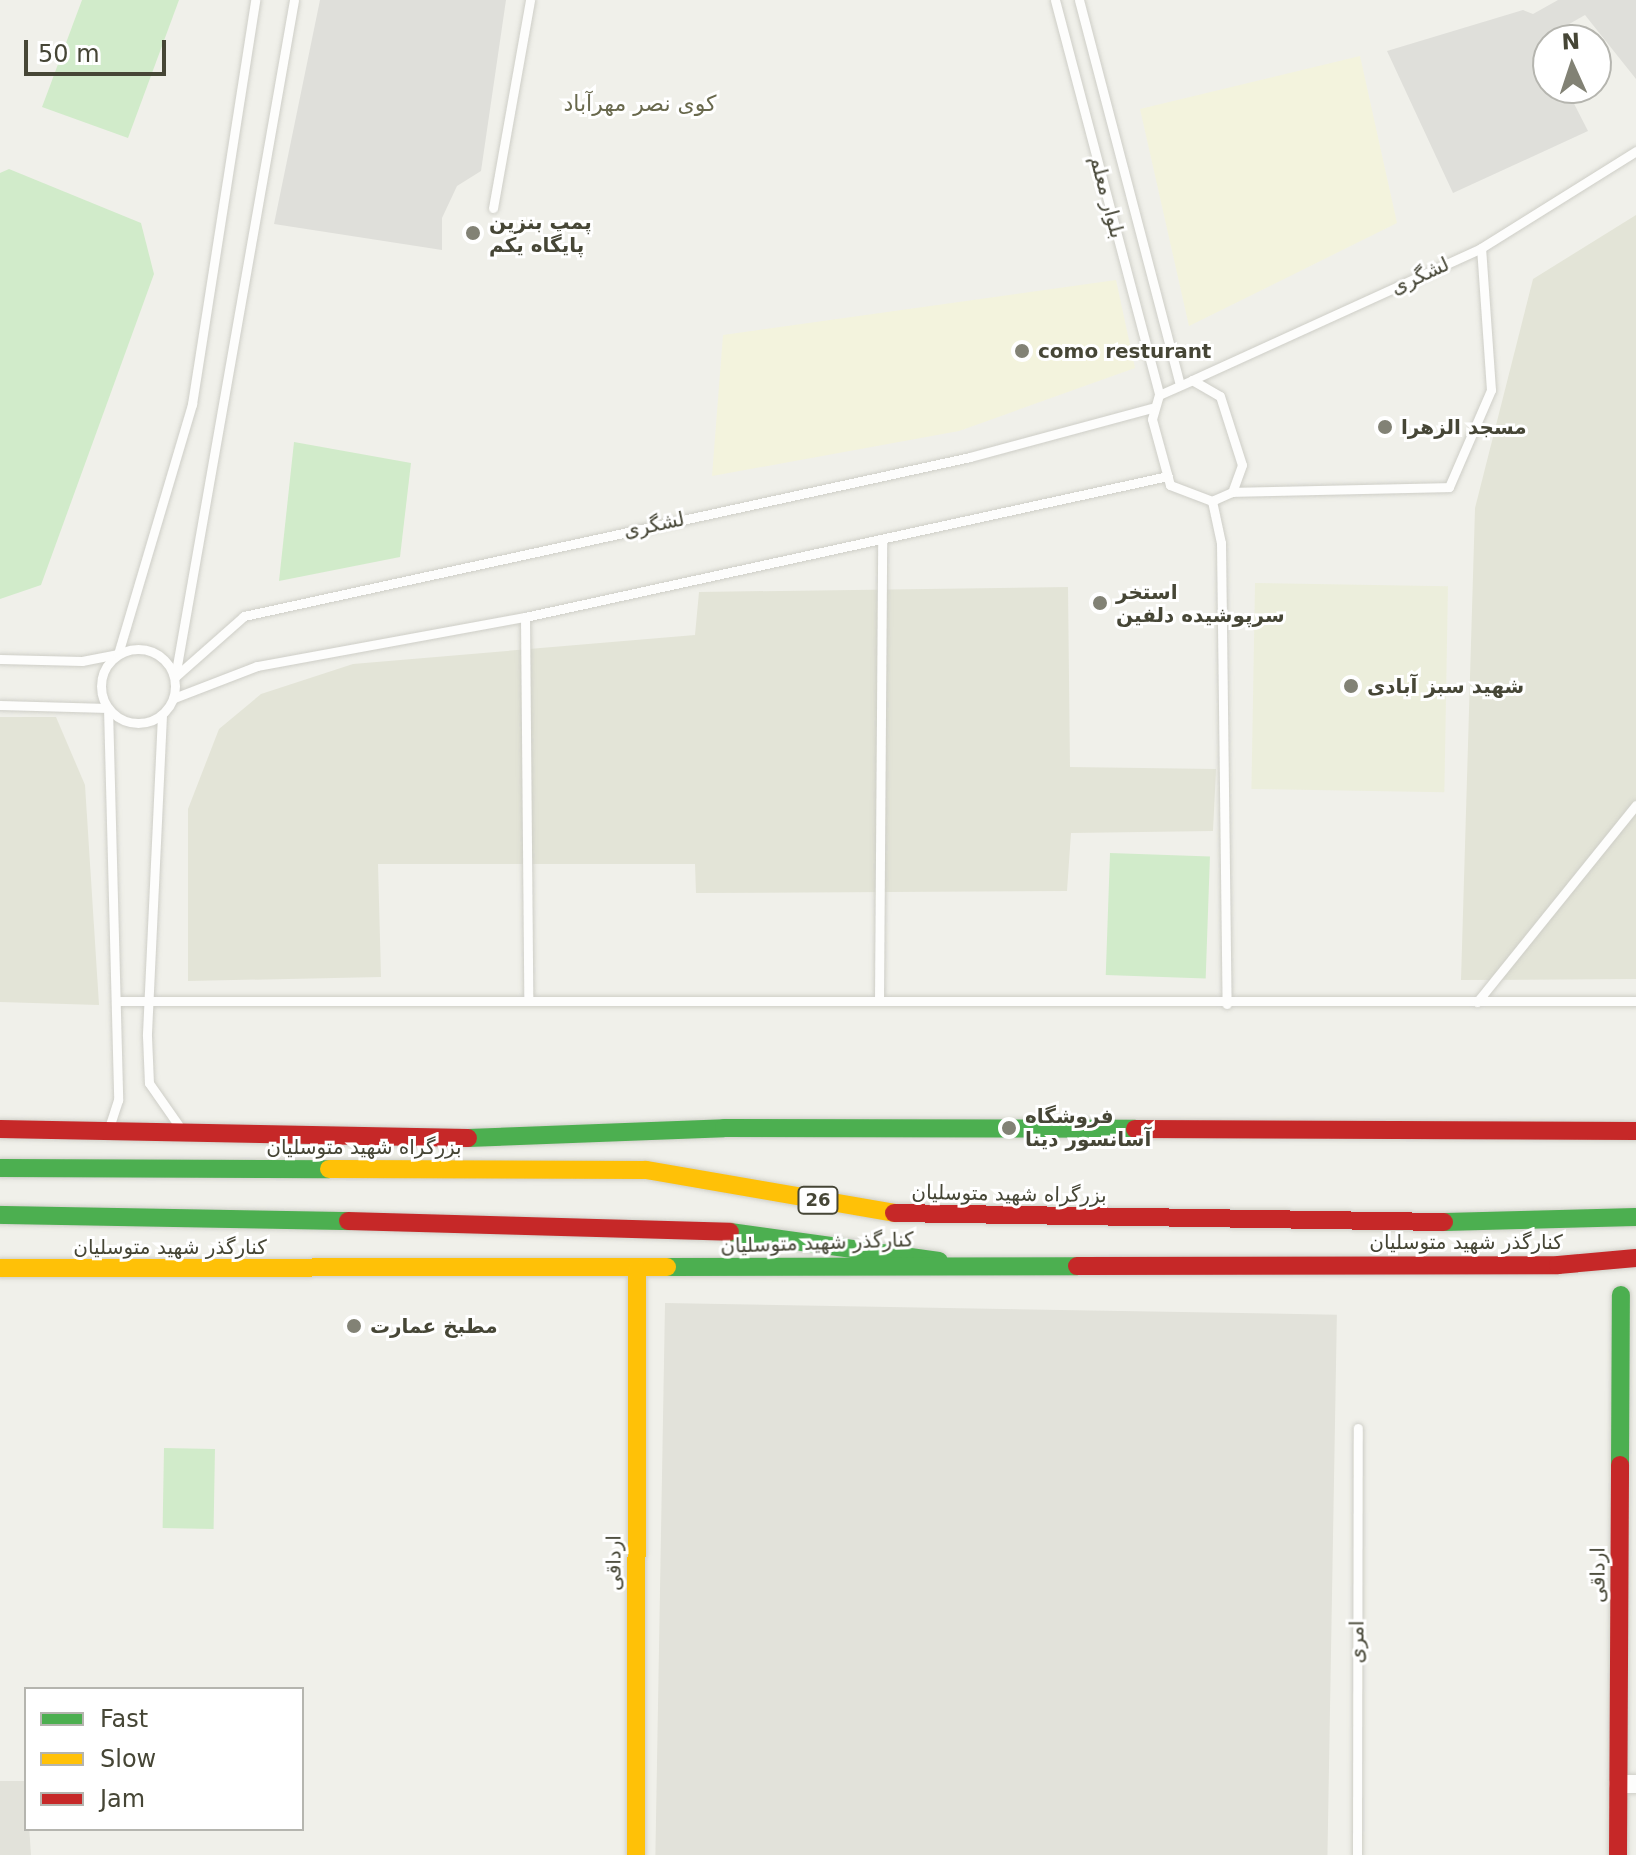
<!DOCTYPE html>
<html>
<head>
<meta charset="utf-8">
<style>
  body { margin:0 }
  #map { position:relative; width:1636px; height:1855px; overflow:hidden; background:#f0f0ea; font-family:"DejaVu Sans",Vazirmatn,sans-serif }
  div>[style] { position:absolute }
  .residential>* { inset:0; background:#e3e4d7 }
  .commercial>* { inset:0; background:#f3f3dd }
  .industrial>* { inset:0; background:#e2e2da; transform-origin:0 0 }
  .education>* { inset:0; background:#eceedc; transform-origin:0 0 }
  .green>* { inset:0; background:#d1ebca; transform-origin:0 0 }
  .parking>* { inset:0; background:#dfdfda }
  .roads { filter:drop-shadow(0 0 2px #cecec7) drop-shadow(0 0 2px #cecec7) }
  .lane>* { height:9px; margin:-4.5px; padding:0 4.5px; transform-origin:4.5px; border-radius:4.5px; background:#fdfdfc }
  .lane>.ring { margin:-4.5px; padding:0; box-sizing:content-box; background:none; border:9px solid #fdfdfc; border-radius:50% }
  .street>* { height:18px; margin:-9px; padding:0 9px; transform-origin:9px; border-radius:9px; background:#fdfdfc }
  .fast>* { height:18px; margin:-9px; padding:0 9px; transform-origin:9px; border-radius:9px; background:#4caf50 }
  .slow>* { height:18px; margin:-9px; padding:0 9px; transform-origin:9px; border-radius:9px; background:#ffc107 }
  .jam>* { height:18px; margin:-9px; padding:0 9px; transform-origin:9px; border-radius:9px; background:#c62828 }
  .dots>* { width:22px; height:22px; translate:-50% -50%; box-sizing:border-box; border:4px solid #fff; border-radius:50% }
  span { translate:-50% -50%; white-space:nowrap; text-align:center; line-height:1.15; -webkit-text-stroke:6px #fff; paint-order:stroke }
  .shield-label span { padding:2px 6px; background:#fff; border:2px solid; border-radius:6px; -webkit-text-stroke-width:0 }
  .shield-label { font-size:18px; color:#464636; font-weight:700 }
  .street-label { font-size:20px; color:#464636 }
  .poi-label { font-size:20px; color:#464636; font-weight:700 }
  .left { translate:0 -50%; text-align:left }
  .neighbourhood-label { font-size:22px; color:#69694d }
  .legend { position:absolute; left:24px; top:1687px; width:280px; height:144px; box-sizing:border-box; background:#fff; border:2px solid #b5b5af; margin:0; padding:10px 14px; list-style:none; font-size:24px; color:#464636 }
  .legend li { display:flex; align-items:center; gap:16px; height:40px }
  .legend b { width:40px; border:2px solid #b5b5af }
  .north { position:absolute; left:1532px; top:24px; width:80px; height:80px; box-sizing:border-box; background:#fff; border:2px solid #b5b5af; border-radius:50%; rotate:357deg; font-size:22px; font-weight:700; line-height:32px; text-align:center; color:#464636 }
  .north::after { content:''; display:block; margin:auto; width:28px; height:36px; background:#828275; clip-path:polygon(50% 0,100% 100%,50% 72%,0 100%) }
  .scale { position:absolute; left:24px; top:40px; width:142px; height:36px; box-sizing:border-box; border:4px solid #464636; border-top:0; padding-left:10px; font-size:24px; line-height:28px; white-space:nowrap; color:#464636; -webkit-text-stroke:6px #fff; paint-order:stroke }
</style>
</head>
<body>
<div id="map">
  <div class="residential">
    <i style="clip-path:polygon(1636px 215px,1636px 979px,1461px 980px,1475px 508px,1533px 279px)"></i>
    <i style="clip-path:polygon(1068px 587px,1070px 767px,1216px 769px,1213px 831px,1071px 833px,1067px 891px,696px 893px,695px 864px,378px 864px,381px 977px,188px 981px,188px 809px,219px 729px,261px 694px,353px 664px,695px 635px,699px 592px)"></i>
    <i style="clip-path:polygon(0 717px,56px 717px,85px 785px,99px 1005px,0 1002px)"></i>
  </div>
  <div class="commercial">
    <i style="clip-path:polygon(1360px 56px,1397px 223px,1189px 326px,1140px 109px)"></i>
    <i style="clip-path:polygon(1116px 280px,1135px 368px,959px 431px,712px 476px,723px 335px)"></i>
  </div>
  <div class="industrial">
    <i style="left:665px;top:1303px;width:672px;height:552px;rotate:1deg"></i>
    <i style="clip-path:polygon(0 1781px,26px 1781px,31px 1855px,0 1855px)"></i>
  </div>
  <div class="education">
    <i style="left:1255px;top:583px;width:193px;height:206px;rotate:1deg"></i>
  </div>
  <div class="green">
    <i style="clip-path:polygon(82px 0,179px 0,128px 138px,42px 107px)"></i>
    <i style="clip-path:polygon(9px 169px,141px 223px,154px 274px,41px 585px,0 599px,0 173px)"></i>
    <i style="clip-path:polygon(294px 442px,411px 463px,400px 557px,279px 581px)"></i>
    <i style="left:1110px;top:853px;width:100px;height:122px;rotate:2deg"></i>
    <i style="left:164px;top:1448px;width:51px;height:80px;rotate:1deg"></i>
  </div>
  <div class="parking">
    <i style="clip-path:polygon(320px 0,506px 0,481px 171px,457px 186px,442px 218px,442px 250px,274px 224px)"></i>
    <i style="clip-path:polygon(1558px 0,1636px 0,1636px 79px,1585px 15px,1541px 40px,1548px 88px,1566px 88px,1588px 131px,1453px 193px,1387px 51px,1523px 10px,1533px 14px)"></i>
  </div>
  <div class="roads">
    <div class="lane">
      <i style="left:1055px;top:0;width:408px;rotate:75.2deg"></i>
      <i style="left:1079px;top:0;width:395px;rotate:75.3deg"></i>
      <i style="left:493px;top:208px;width:211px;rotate:-79.9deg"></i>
      <i style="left:1192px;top:380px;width:318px;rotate:-24.5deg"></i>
      <i style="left:1481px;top:248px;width:183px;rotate:-32deg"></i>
      <i style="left:1192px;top:380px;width:32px;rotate:30deg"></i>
      <i style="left:1220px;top:396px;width:72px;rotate:72.3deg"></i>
      <i style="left:1242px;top:465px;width:29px;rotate:110deg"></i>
      <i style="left:1232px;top:492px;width:22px;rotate:156deg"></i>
      <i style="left:1212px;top:501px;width:45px;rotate:-159.1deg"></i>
      <i style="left:1170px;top:485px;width:68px;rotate:-105.3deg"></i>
      <i style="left:1152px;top:419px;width:25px;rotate:-74deg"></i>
      <i style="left:1159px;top:395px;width:36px;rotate:-24deg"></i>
      <i style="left:1232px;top:492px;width:217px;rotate:-1.3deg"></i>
      <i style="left:1449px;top:487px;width:106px;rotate:-66.6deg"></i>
      <i style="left:1491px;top:390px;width:142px;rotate:-94deg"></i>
      <i style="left:1212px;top:501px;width:43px;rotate:77.9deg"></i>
      <i style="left:1221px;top:543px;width:461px;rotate:89.3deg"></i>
      <i style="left:525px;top:617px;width:380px;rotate:89.5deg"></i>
      <i class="ring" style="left:101px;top:649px;width:65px;height:65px"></i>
      <i style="left:0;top:659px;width:82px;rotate:1.4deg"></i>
      <i style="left:82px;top:661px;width:37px;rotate:-11deg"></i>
      <i style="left:118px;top:654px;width:261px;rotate:-73.5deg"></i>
      <i style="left:192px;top:404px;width:409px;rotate:-81.1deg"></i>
      <i style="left:175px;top:677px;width:92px;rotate:-41.5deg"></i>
      <i style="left:244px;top:616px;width:743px;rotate:-12.35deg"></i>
      <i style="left:970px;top:457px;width:188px;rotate:-15.1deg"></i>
      <i style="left:175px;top:677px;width:687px;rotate:-80.03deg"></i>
      <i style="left:174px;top:698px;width:89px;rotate:-21.1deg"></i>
      <i style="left:257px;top:666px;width:272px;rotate:-10.4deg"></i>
      <i style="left:525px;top:617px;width:658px;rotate:-12.37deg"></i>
      <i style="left:0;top:705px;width:108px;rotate:1.6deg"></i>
      <i style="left:108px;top:708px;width:392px;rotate:88.5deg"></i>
      <i style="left:118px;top:1100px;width:28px;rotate:108deg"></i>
      <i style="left:162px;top:715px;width:321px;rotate:92.7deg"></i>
      <i style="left:147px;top:1036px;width:47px;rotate:87.6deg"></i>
      <i style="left:149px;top:1083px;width:52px;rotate:55.1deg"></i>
      <i style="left:879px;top:1000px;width:461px;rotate:-89.6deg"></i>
      <i style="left:116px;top:1001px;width:1520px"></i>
      <i style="left:1477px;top:1002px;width:253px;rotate:-51.1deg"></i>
      <i style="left:1357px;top:1855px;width:427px;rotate:-89.9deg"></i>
    </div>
    <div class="street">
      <i style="left:1618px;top:1784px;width:18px"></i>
    </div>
    <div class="fast">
      <i style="left:468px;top:1138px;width:256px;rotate:-2.2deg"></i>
      <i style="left:724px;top:1128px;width:411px;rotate:0.1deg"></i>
      <i style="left:0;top:1168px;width:329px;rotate:0.2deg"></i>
      <i style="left:0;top:1215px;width:348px;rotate:1deg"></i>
      <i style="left:1444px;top:1222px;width:192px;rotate:-1.5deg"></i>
      <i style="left:730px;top:1232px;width:211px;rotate:7.9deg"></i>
      <i style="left:667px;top:1267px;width:410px;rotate:-0.1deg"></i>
      <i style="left:1620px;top:1465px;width:170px;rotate:-89.7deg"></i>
    </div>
    <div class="slow">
      <i style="left:329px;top:1169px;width:317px;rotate:0.2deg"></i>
      <i style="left:646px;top:1170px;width:252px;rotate:9.8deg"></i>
      <i style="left:0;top:1268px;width:667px;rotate:-0.09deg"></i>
      <i style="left:636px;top:1855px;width:585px;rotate:-89.9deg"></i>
    </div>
    <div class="jam">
      <i style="left:0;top:1129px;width:468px;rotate:1.1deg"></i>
      <i style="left:1135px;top:1129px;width:501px;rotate:0.23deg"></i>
      <i style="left:894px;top:1213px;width:550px;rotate:0.94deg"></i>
      <i style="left:348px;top:1221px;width:382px;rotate:1.6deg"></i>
      <i style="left:1077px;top:1266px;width:481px;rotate:-0.1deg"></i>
      <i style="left:1558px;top:1265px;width:78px;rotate:-5.1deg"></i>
      <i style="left:1618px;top:1855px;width:390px;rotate:-89.7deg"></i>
    </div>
  </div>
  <div class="dots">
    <i style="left:473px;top:233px;background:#828275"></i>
    <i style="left:1022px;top:351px;background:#828275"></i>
    <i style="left:1385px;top:427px;background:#828275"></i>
    <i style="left:1100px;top:603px;background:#828275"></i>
    <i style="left:1351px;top:686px;background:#828275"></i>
    <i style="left:1009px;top:1128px;background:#828275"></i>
    <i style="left:354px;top:1326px;background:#828275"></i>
  </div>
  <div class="shield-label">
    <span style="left:818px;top:1200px">26</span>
  </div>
  <div class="street-label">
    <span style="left:1107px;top:197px;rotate:75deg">بلوار معلم</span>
    <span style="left:1420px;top:276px;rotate:-25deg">لشگری</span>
    <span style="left:654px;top:525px;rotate:-12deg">لشگری</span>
    <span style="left:364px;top:1147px">بزرگراه شهید متوسلیان</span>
    <span style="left:1009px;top:1194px;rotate:1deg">بزرگراه شهید متوسلیان</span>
    <span style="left:1466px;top:1242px">کنارگذر شهید متوسلیان</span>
    <span style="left:817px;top:1243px;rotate:-2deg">کنارگذر شهید متوسلیان</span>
    <span style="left:170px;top:1247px">کنارگذر شهید متوسلیان</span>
    <span style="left:614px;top:1563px;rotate:-90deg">ارداقی</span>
    <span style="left:1598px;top:1575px;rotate:-90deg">ارداقی</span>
    <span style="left:1357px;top:1642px;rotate:-90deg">امری</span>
  </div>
  <div class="poi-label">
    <span class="left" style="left:489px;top:234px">پمپ بنزين<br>پايگاه يكم</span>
    <span class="left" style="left:1038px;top:351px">como resturant</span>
    <span class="left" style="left:1401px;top:427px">مسجد الزهرا</span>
    <span class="left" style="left:1116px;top:604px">استخر<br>سرپوشیده دلفین</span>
    <span class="left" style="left:1367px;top:686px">شهید سبز آبادی</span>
    <span class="left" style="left:1025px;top:1128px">فروشگاه<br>آسانسور دینا</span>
    <span class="left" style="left:370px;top:1326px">مطبخ عمارت</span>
  </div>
  <div class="neighbourhood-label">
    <span style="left:640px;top:104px">کوی نصر مهرآباد</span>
  </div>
  <ul class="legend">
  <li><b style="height:10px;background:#4caf50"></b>Fast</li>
  <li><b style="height:10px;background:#ffc107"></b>Slow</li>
  <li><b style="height:10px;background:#c62828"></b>Jam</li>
  </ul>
  <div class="north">N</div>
  <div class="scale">50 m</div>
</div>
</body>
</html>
